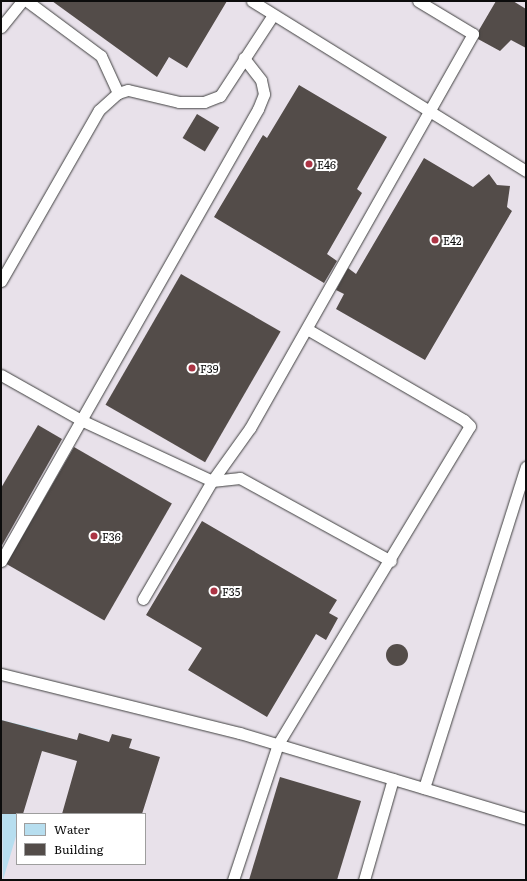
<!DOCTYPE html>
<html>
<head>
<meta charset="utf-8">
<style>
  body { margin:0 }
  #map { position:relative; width:527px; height:881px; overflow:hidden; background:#fdf8ec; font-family:Literata,serif }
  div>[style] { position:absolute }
  .industrial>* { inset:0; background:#e8e1ea }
  .water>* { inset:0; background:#b7deef }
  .building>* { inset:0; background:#534c49; transform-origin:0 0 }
  .round { border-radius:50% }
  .roads { filter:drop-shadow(0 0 1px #3f3f3f) drop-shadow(0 0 1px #3f3f3f) }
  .service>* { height:11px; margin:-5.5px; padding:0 5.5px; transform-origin:5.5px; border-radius:5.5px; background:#fff }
  .dots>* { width:11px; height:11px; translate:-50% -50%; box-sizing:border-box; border:2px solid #fff; border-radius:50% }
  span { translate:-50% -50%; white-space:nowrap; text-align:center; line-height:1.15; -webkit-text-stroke:4px #fff; paint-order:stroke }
  .poi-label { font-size:11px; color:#0c0c0c }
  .left { translate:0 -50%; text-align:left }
  .frame { position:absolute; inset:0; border:2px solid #0c0c0c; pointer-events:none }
  .legend { position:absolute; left:16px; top:813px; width:130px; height:52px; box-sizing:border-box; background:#fff; border:1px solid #9e9e9e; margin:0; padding:5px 7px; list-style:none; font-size:12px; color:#0c0c0c }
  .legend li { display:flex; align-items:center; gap:8px; height:20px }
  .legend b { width:20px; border:1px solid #9e9e9e }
</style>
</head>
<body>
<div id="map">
  <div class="industrial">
    <i style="clip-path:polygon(evenodd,1px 1px,526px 1px,526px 880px,1px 880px,1px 1px,17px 814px,145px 814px,145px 864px,17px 864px,17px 814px)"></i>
  </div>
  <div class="water">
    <i style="clip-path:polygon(1px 720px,46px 731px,17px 814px,17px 833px,3px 880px)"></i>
  </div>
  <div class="building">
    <i style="clip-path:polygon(52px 1px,227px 1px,187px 68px,169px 57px,157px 77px)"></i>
    <i style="clip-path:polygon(496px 1px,513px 1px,526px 9px,526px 48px,511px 40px,500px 51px,478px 39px,479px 30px)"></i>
    <i style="clip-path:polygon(299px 85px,387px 137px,357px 189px,362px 193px,327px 254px,337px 261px,324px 283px,214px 217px,263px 135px,267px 138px)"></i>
    <i style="left:197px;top:114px;width:26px;height:28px;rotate:31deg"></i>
    <i style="clip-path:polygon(424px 158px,473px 187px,489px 174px,497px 185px,510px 186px,507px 207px,512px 211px,425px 360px,336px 309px,344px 294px,336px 290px,348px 268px,356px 274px)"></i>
    <i style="left:181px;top:274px;width:115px;height:151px;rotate:30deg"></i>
    <i style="clip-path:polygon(38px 425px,62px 439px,1px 547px,1px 488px)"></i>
    <i style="left:74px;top:447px;width:113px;height:135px;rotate:30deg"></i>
    <i style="clip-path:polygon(202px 521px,337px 600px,329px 613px,338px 618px,326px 640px,316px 634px,267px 717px,188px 670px,202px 648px,146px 615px)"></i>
    <i class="round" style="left:386px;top:644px;width:22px;height:22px"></i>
    <i style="clip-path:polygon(1px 720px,77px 740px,79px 733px,109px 742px,112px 734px,132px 739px,129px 748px,160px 757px,142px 814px,62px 814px,77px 761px,42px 751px,23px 814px,1px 814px)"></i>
    <i style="clip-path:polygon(280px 777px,361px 801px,337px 880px,249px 880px)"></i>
  </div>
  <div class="roads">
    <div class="service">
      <i style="left:27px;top:1px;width:92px;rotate:36.6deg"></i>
      <i style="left:101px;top:56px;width:41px;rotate:65.3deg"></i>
      <i style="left:252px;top:1px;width:322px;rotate:31.8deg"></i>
      <i style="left:1px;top:27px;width:33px;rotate:-51deg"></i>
      <i style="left:1px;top:281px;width:197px;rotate:-60.2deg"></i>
      <i style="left:99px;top:110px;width:25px;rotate:-42deg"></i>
      <i style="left:118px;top:93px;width:10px;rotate:-17deg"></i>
      <i style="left:128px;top:90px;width:52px;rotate:13.2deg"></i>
      <i style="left:179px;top:102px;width:25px"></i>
      <i style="left:204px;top:102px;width:17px;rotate:-21deg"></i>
      <i style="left:220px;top:96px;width:97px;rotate:-56.8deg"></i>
      <i style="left:1px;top:375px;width:94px;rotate:29.3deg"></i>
      <i style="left:83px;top:421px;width:142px;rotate:24.9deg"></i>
      <i style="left:212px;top:481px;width:28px;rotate:-6deg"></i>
      <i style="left:240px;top:478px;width:172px;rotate:28.8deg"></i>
      <i style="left:1px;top:561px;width:520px;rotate:-60.38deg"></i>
      <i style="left:258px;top:109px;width:16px;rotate:-68deg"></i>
      <i style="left:264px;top:94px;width:14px;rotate:-102deg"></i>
      <i style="left:261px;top:80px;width:28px;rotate:-128deg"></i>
      <i style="left:143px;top:599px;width:137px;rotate:-59.7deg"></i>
      <i style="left:212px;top:481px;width:65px;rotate:-54.4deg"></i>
      <i style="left:250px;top:428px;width:453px;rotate:-60.5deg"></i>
      <i style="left:473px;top:34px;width:64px;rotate:-149deg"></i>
      <i style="left:1px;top:674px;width:246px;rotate:13.9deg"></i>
      <i style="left:240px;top:733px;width:299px;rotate:16.7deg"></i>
      <i style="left:424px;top:788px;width:337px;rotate:-72.4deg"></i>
      <i style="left:233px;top:880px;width:143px;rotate:-71.7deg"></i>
      <i style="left:278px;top:744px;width:371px;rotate:-58.9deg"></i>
      <i style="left:470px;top:426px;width:8px;rotate:-135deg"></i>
      <i style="left:464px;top:420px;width:181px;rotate:-149.9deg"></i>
      <i style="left:364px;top:880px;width:105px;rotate:-74deg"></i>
    </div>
  </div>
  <div class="dots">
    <i style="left:309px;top:164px;background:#ab3444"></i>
    <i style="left:435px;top:240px;background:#ab3444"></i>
    <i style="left:192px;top:368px;background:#ab3444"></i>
    <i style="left:94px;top:536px;background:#ab3444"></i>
    <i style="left:214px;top:591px;background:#ab3444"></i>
  </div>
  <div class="poi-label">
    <span class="left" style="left:317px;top:164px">E46</span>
    <span class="left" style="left:443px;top:240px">E42</span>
    <span class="left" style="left:200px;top:368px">F39</span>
    <span class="left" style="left:102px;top:536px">F36</span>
    <span class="left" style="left:222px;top:591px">F35</span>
  </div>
  <div class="frame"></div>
  <ul class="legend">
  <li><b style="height:11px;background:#b7deef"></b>Water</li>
  <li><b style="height:11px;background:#534c49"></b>Building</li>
  </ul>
</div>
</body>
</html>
